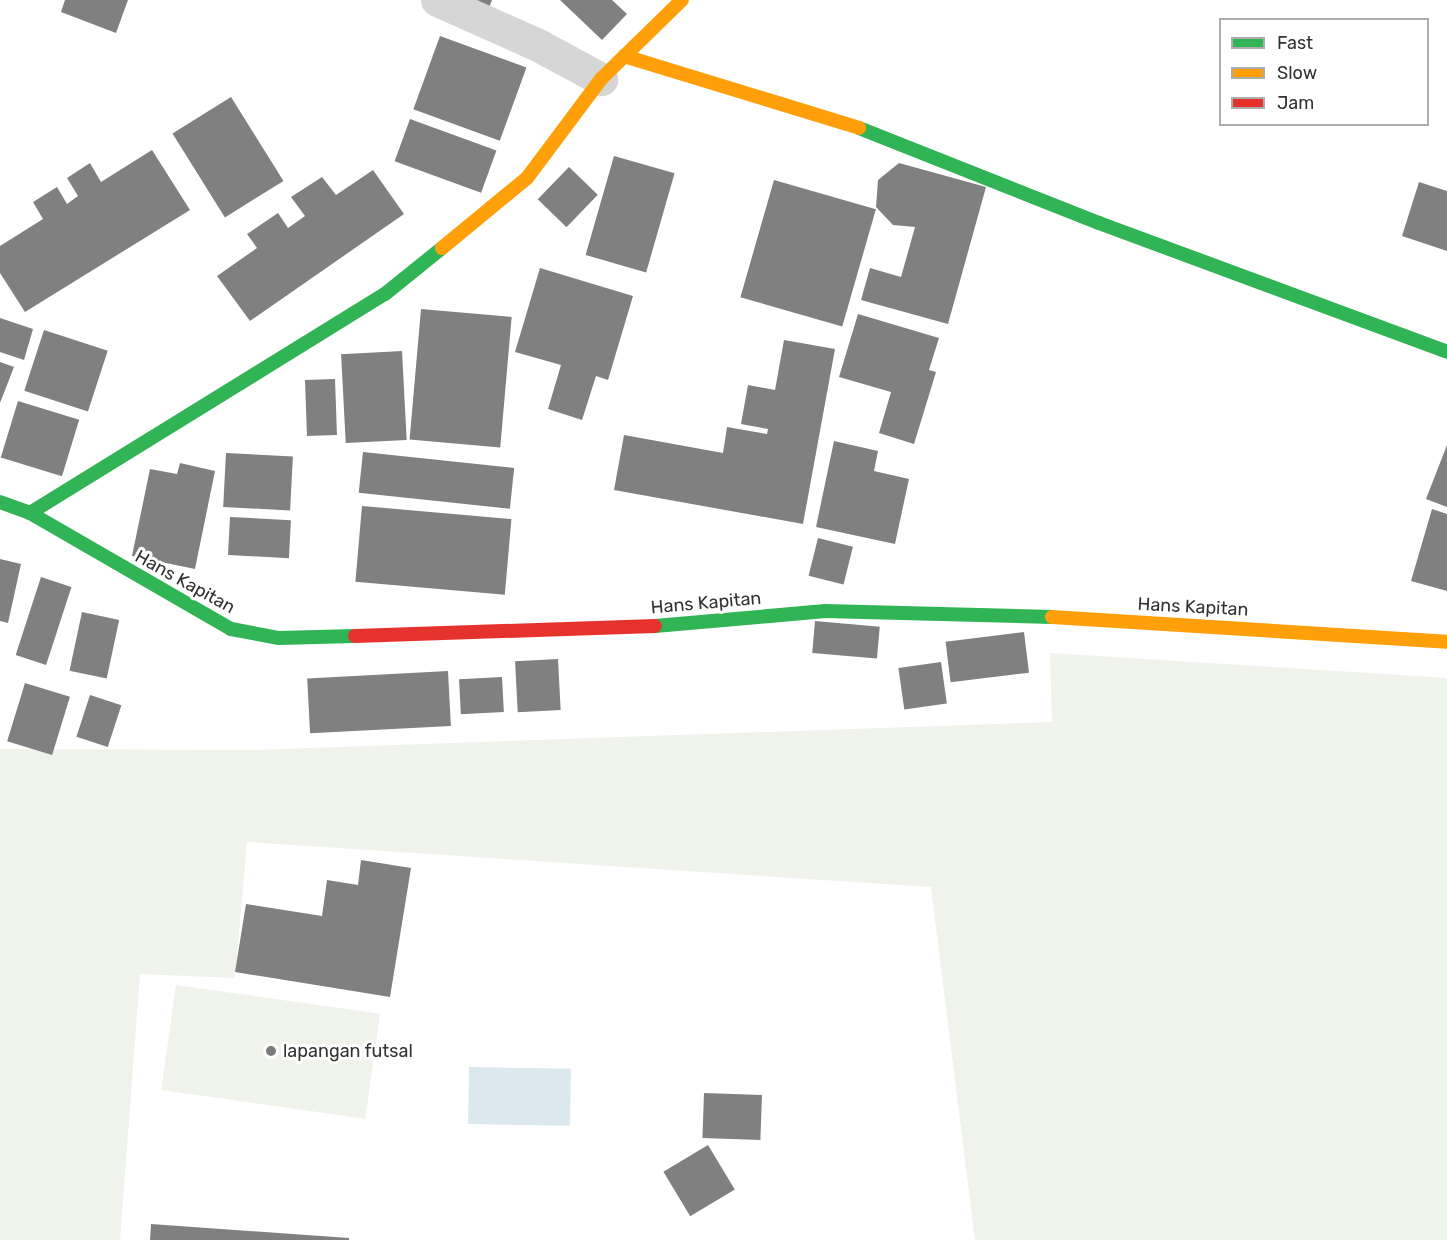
<!DOCTYPE html>
<html>
<head>
<meta charset="utf-8">
<style>
  body { margin:0 }
  #map { position:relative; width:1447px; height:1240px; overflow:hidden; background:#fff; font-family:Rubik,sans-serif }
  div>[style] { position:absolute }
  .green>* { inset:0; background:#f0f2ec; transform-origin:0 0 }
  .water>* { inset:0; background:#dbe9ee; transform-origin:0 0 }
  .building>* { inset:0; background:#808080; transform-origin:0 0 }
  .street>* { height:33px; margin:-16.5px; padding:0 16.5px; transform-origin:16.5px; border-radius:16.5px; background:#d6d6d6 }
  .fast>* { height:14px; margin:-7px; padding:0 7px; transform-origin:7px; border-radius:7px; background:#30b455 }
  .slow>* { height:14px; margin:-7px; padding:0 7px; transform-origin:7px; border-radius:7px; background:#ff9f0a }
  .jam>* { height:14px; margin:-7px; padding:0 7px; transform-origin:7px; border-radius:7px; background:#e5322d }
  .dots>* { width:16px; height:16px; translate:-50% -50%; box-sizing:border-box; border:3px solid #fff; border-radius:50% }
  span { translate:-50% -50%; white-space:nowrap; text-align:center; line-height:1.15; -webkit-text-stroke:6px #fff; paint-order:stroke }
  .street-label { font-size:18px; color:#323232 }
  .poi-label { font-size:18px; color:#323232 }
  .left { translate:0 -50%; text-align:left }
  .legend { position:absolute; left:1219px; top:18px; width:210px; height:108px; box-sizing:border-box; background:#fff; border:2px solid #adadad; margin:0; padding:8px 10px; list-style:none; font-size:18px; color:#323232 }
  .legend li { display:flex; align-items:center; gap:12px; height:30px }
  .legend b { width:30px; border:2px solid #adadad }
</style>
</head>
<body>
<div id="map">
  <div class="green">
    <i style="clip-path:polygon(1050px 653px,1447px 678px,1447px 1240px,975px 1240px,931px 887px,247px 842px,235px 978px,140px 974px,120px 1240px,0 1240px,0 749px,254px 750px,1052px 722px)"></i>
    <i style="left:176px;top:985px;width:206px;height:106px;rotate:8deg"></i>
  </div>
  <div class="water">
    <i style="left:469px;top:1067px;width:102px;height:57px;rotate:1deg"></i>
  </div>
  <div class="building">
    <i style="clip-path:polygon(65px 0,128px 0,116px 33px,61px 12px)"></i>
    <i style="clip-path:polygon(471px 0,492px 0,489px 8px)"></i>
    <i style="clip-path:polygon(560px 0,612px 0,627px 14px,602px 40px)"></i>
    <i style="left:440px;top:36px;width:92px;height:78px;rotate:20deg"></i>
    <i style="left:231px;top:97px;width:99px;height:69px;rotate:58deg"></i>
    <i style="left:410px;top:119px;width:92px;height:45px;rotate:20deg"></i>
    <i style="clip-path:polygon(152px 150px,190px 210px,25px 312px,0 273px,0 246px,43px 219px,33px 202px,57px 187px,67px 204px,78px 196px,67px 178px,90px 163px,101px 182px)"></i>
    <i style="left:614px;top:156px;width:63px;height:103px;rotate:16deg"></i>
    <i style="clip-path:polygon(899px 163px,986px 187px,948px 324px,861px 300px,870px 268px,901px 277px,915px 227px,893px 225px,876px 207px,878px 180px)"></i>
    <i style="left:569px;top:167px;width:40px;height:45px;rotate:44deg"></i>
    <i style="clip-path:polygon(373px 170px,404px 214px,250px 321px,217px 276px,257px 248px,247px 234px,278px 213px,288px 228px,305px 216px,291px 197px,322px 177px,336px 195px)"></i>
    <i style="left:774px;top:180px;width:106px;height:122px;rotate:16deg"></i>
    <i style="clip-path:polygon(1419px 182px,1447px 191px,1447px 251px,1402px 236px)"></i>
    <i style="clip-path:polygon(540px 268px,633px 296px,608px 380px,596px 376px,582px 420px,548px 409px,561px 365px,515px 352px)"></i>
    <i style="left:421px;top:309px;width:91px;height:131px;rotate:5deg"></i>
    <i style="clip-path:polygon(858px 314px,939px 338px,929px 370px,936px 372px,914px 444px,879px 433px,891px 392px,839px 377px)"></i>
    <i style="clip-path:polygon(0 318px,33px 329px,24px 360px,0 352px)"></i>
    <i style="left:44px;top:330px;width:67px;height:64px;rotate:18deg"></i>
    <i style="clip-path:polygon(784px 340px,835px 349px,803px 524px,614px 490px,624px 435px,723px 453px,727px 427px,767px 434px,768px 429px,741px 424px,748px 385px,775px 390px)"></i>
    <i style="left:402px;top:351px;width:89px;height:61px;rotate:87deg"></i>
    <i style="clip-path:polygon(0 362px,14px 367px,0 403px)"></i>
    <i style="left:335px;top:379px;width:56px;height:30px;rotate:88deg"></i>
    <i style="left:18px;top:401px;width:64px;height:59px;rotate:17deg"></i>
    <i style="clip-path:polygon(834px 441px,878px 451px,874px 471px,909px 479px,895px 544px,816px 527px)"></i>
    <i style="clip-path:polygon(1447px 445px,1447px 507px,1426px 499px)"></i>
    <i style="left:363px;top:452px;width:152px;height:41px;rotate:6deg"></i>
    <i style="left:226px;top:453px;width:67px;height:54px;rotate:3deg"></i>
    <i style="clip-path:polygon(180px 463px,215px 471px,195px 569px,132px 556px,150px 469px,177px 474px)"></i>
    <i style="left:362px;top:506px;width:150px;height:76px;rotate:5deg"></i>
    <i style="clip-path:polygon(1432px 509px,1447px 514px,1447px 591px,1411px 581px)"></i>
    <i style="left:230px;top:517px;width:61px;height:38px;rotate:3deg"></i>
    <i style="left:818px;top:538px;width:36px;height:39px;rotate:14deg"></i>
    <i style="clip-path:polygon(0 559px,21px 564px,8px 623px,0 621px)"></i>
    <i style="left:41px;top:577px;width:32px;height:82px;rotate:18deg"></i>
    <i style="left:82px;top:612px;width:38px;height:60px;rotate:12deg"></i>
    <i style="left:815px;top:621px;width:65px;height:32px;rotate:5deg"></i>
    <i style="left:1024px;top:632px;width:41px;height:79px;rotate:83deg"></i>
    <i style="left:558px;top:659px;width:51px;height:43px;rotate:87deg"></i>
    <i style="left:941px;top:662px;width:42px;height:43px;rotate:82deg"></i>
    <i style="left:448px;top:671px;width:55px;height:141px;rotate:87deg"></i>
    <i style="left:502px;top:677px;width:35px;height:43px;rotate:87deg"></i>
    <i style="left:25px;top:683px;width:47px;height:61px;rotate:17deg"></i>
    <i style="left:90px;top:695px;width:33px;height:44px;rotate:18deg"></i>
    <i style="clip-path:polygon(361px 860px,411px 868px,390px 997px,235px 972px,246px 904px,322px 916px,327px 880px,358px 885px)"></i>
    <i style="left:704px;top:1093px;width:58px;height:45px;rotate:2deg"></i>
    <i style="left:708px;top:1145px;width:52px;height:52px;rotate:59deg"></i>
    <i style="clip-path:polygon(151px 1224px,349px 1238px,349px 1240px,150px 1240px)"></i>
  </div>
  <div class="street">
    <i style="left:437px;top:0;width:111px;rotate:24deg"></i>
    <i style="left:538px;top:45px;width:72px;rotate:28.4deg"></i>
  </div>
  <div class="fast">
    <i style="left:859px;top:128px;width:258px;rotate:21.6deg"></i>
    <i style="left:1099px;top:223px;width:371px;rotate:20.3deg"></i>
    <i style="left:0;top:502px;width:32px;rotate:20deg"></i>
    <i style="left:30px;top:513px;width:232px;rotate:30deg"></i>
    <i style="left:231px;top:629px;width:49px;rotate:10.6deg"></i>
    <i style="left:279px;top:638px;width:76px;rotate:-1.5deg"></i>
    <i style="left:30px;top:513px;width:417px;rotate:-31.7deg"></i>
    <i style="left:385px;top:294px;width:73px;rotate:-38.9deg"></i>
    <i style="left:655px;top:626px;width:171px;rotate:-5deg"></i>
    <i style="left:825px;top:611px;width:227px;rotate:1.5deg"></i>
  </div>
  <div class="slow">
    <i style="left:624px;top:56px;width:246px;rotate:17deg"></i>
    <i style="left:442px;top:248px;width:110px;rotate:-39.5deg"></i>
    <i style="left:527px;top:178px;width:124px;rotate:-53.2deg"></i>
    <i style="left:601px;top:79px;width:113px;rotate:-44.3deg"></i>
    <i style="left:1052px;top:617px;width:396px;rotate:3.6deg"></i>
  </div>
  <div class="jam">
    <i style="left:355px;top:636px;width:300px;rotate:-1.9deg"></i>
  </div>
  <div class="dots">
    <i style="left:271px;top:1051px;background:#7a7a7a"></i>
  </div>
  <div class="street-label">
    <span style="left:185px;top:582px;rotate:29deg">Hans Kapitan</span>
    <span style="left:706px;top:603px;rotate:-5deg">Hans Kapitan</span>
    <span style="left:1193px;top:607px;rotate:3deg">Hans Kapitan</span>
  </div>
  <div class="poi-label">
    <span class="left" style="left:283px;top:1051px">lapangan futsal</span>
  </div>
  <ul class="legend">
  <li><b style="height:8px;background:#30b455"></b>Fast</li>
  <li><b style="height:8px;background:#ff9f0a"></b>Slow</li>
  <li><b style="height:8px;background:#e5322d"></b>Jam</li>
  </ul>
</div>
</body>
</html>
